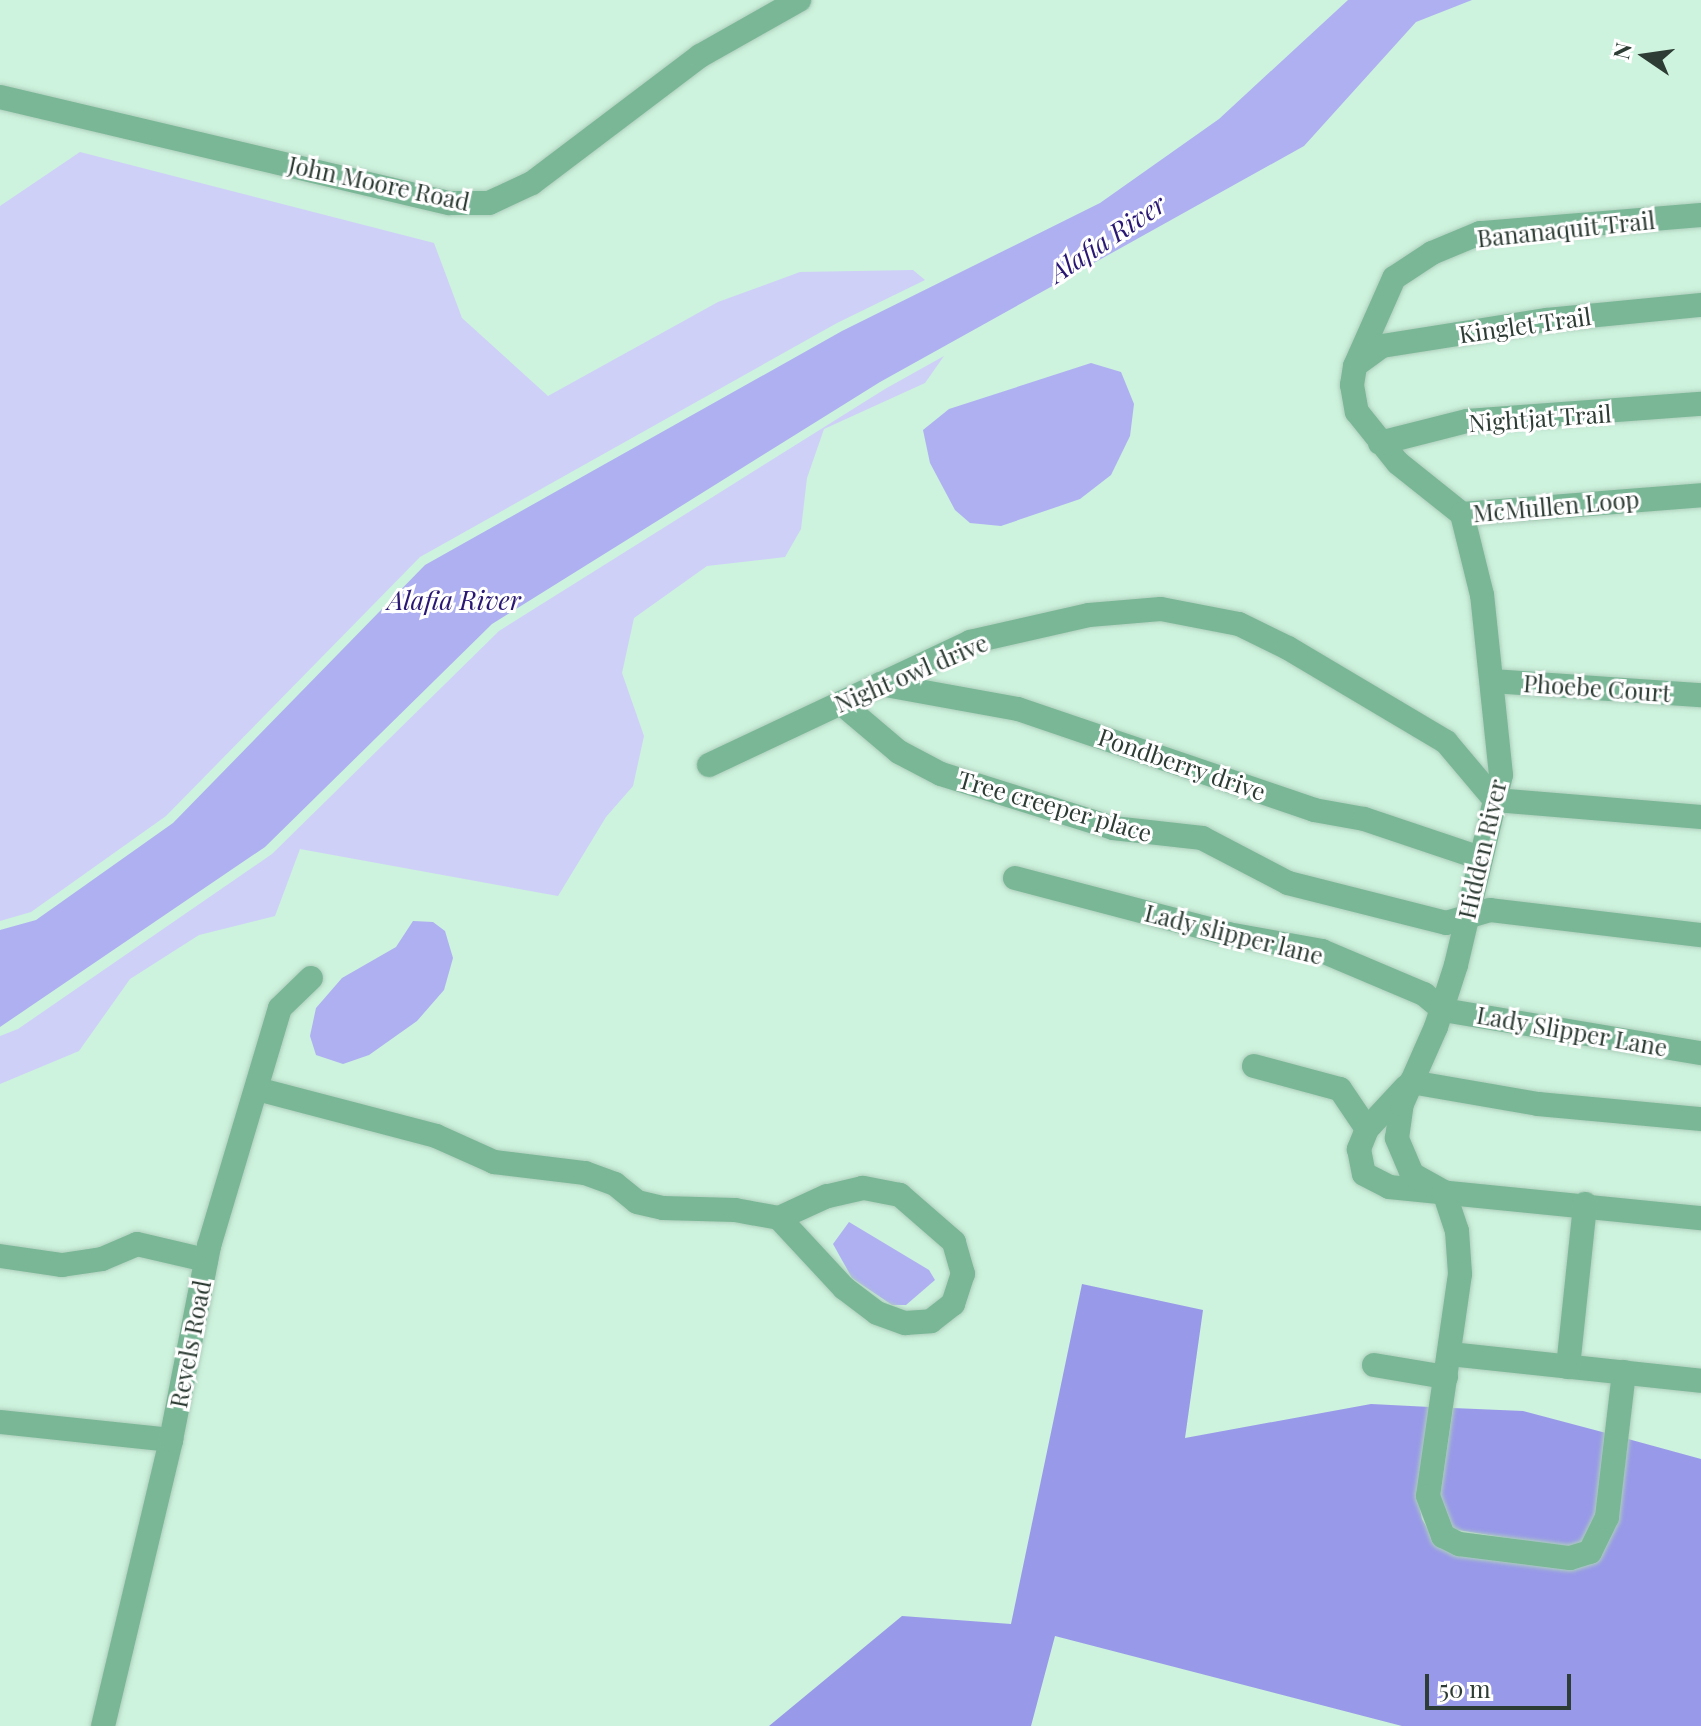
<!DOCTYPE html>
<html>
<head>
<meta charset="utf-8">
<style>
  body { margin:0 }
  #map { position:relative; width:1701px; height:1726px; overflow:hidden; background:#cdf2dd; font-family:"Playfair Display",serif }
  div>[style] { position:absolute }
  .green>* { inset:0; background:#ced0f8 }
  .forest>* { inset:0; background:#9899e9 }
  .water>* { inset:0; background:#aeb0f2 }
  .roads { filter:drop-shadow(0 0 2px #adcebb) drop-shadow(0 0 2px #adcebb) }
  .minor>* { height:24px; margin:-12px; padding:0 12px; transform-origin:12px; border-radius:12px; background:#7ab797 }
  span { translate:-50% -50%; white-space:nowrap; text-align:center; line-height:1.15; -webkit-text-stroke:6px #fff; paint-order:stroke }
  .street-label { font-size:24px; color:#2d3c34 }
  .water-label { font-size:26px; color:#291773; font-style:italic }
  .north { position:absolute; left:1605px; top:16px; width:80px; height:80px; -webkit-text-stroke:6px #fff; paint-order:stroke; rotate:283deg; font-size:22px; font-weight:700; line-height:32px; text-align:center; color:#2d3c34 }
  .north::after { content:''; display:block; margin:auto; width:28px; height:36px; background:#2d3c34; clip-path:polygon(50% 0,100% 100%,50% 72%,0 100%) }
  .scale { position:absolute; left:1425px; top:1674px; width:146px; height:36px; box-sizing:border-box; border:4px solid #2d3c34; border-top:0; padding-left:10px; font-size:24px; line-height:28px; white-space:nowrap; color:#2d3c34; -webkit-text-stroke:6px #fff; paint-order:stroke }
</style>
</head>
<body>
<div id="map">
  <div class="green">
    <i style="clip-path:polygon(80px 152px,434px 243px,462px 318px,548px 396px,718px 302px,800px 272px,913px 270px,925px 280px,837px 323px,420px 557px,166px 816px,31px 912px,0 921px,0 206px)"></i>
    <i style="clip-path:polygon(944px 356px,925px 383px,824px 429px,807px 478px,801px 529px,785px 557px,707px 566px,634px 618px,622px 673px,644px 736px,633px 786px,606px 817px,558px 896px,300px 849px,275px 916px,199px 935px,130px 979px,79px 1051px,0 1084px,0 1036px,18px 1029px,272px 854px,499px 631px,885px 389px)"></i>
  </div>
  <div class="forest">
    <i style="clip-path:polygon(1082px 1284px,1203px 1310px,1185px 1438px,1371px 1404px,1430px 1407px,1417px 1494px,1422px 1519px,1434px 1540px,1600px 1557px,1618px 1518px,1628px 1439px,1701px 1459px,1701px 1726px,1402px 1726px,1055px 1636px,1031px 1726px,769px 1726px,902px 1616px,1011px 1624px)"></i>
    <i style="clip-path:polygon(1453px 1408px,1523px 1411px,1606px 1433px,1596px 1514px,1582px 1543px,1569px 1548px,1451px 1529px,1440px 1496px)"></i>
  </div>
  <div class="water">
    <i style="clip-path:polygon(1348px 0,1472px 0,1416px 22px,1304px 146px,880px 382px,492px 624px,265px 847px,0 1027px,0 930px,36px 920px,173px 823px,425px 565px,842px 331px,1100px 203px,1219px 119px)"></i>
    <i style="clip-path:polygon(1091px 363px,1121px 372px,1134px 404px,1130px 436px,1111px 475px,1080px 499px,1001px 526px,970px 523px,955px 510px,930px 463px,923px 430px,949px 409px)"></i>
    <i style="clip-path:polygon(413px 921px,433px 922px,445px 931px,453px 958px,444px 990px,417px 1021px,369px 1055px,343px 1064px,316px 1055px,310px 1036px,316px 1008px,342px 978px,396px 947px)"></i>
    <i style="clip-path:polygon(849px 1222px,929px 1270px,935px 1280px,906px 1305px,892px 1305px,852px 1278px,833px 1244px)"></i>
  </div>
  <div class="roads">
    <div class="minor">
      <i style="left:0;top:97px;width:462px;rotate:13.3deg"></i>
      <i style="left:450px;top:203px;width:39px"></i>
      <i style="left:489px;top:203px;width:47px;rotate:-24.9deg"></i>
      <i style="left:532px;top:183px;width:211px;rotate:-37.1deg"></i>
      <i style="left:700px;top:56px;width:114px;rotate:-29.5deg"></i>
      <i style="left:1701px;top:215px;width:222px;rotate:175.3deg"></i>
      <i style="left:1480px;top:233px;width:52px;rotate:157.4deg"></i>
      <i style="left:1432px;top:253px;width:45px;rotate:146.7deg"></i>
      <i style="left:1394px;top:278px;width:96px;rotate:113.9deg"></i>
      <i style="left:1355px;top:366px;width:19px;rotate:99deg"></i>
      <i style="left:1352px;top:385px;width:27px;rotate:80deg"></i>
      <i style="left:1357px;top:412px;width:65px;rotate:51.2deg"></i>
      <i style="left:1398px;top:463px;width:82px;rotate:38.6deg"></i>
      <i style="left:1462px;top:514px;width:240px;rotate:-4.5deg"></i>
      <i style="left:1357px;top:364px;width:31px;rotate:-36deg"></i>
      <i style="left:1382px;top:346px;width:167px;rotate:-9deg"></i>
      <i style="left:1547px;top:320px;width:155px;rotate:-5.6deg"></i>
      <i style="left:1380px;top:443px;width:90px;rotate:-14.2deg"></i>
      <i style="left:1467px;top:421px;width:235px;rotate:-4.2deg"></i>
      <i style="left:1493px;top:681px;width:208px;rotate:3.9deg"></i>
      <i style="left:880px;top:684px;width:140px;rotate:10.3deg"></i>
      <i style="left:1018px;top:709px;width:313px;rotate:18.8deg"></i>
      <i style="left:1314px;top:810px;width:51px;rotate:10.2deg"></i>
      <i style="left:1364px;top:819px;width:122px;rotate:18.6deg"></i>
      <i style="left:841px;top:703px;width:76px;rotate:40.2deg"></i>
      <i style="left:899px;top:752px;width:47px;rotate:27.6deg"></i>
      <i style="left:941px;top:774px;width:180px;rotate:17.4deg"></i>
      <i style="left:1113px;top:828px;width:90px;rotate:6.4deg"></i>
      <i style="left:1202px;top:838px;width:97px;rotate:27.6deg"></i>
      <i style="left:1288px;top:883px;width:163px;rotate:14.2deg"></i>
      <i style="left:1446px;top:923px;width:46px;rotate:-16.5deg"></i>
      <i style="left:1490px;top:910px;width:212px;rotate:6.8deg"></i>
      <i style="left:709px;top:765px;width:289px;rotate:-25.2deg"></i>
      <i style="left:970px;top:642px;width:122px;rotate:-12.8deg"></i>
      <i style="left:1089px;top:615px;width:72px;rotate:-4.8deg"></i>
      <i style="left:1161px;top:609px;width:79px;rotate:10.9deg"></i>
      <i style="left:1239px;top:624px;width:55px;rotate:26.1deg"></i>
      <i style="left:1288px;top:648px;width:184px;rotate:30.7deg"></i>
      <i style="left:1446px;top:742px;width:76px;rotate:49.8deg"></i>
      <i style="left:1495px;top:800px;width:207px;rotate:4.7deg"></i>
      <i style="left:1015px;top:878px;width:220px;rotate:14.7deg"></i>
      <i style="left:1228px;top:934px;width:96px;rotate:10.3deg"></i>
      <i style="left:1322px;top:951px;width:111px;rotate:22.9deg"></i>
      <i style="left:1424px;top:994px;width:25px;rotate:40deg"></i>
      <i style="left:1443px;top:1010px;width:262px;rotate:9.5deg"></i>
      <i style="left:1254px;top:1066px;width:89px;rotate:15deg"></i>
      <i style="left:1340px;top:1089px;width:48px;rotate:56deg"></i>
      <i style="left:1411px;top:1082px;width:129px;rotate:9.8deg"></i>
      <i style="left:1538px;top:1104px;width:164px;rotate:5.3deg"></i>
      <i style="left:1406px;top:1087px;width:57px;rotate:132.9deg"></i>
      <i style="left:1367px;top:1129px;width:22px;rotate:112deg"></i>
      <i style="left:1359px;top:1149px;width:25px;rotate:79deg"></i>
      <i style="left:1364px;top:1174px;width:28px;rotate:27deg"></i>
      <i style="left:1389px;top:1187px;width:314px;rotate:5.7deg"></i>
      <i style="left:257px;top:1089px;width:185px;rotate:14.7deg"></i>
      <i style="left:436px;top:1136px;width:64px;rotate:24.1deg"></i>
      <i style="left:494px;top:1162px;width:92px;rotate:6.9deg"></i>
      <i style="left:585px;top:1173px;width:32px;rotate:20deg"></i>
      <i style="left:615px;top:1184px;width:28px;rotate:39deg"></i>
      <i style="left:637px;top:1202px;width:27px;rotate:13deg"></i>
      <i style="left:663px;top:1208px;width:72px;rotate:1.6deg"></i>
      <i style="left:735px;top:1210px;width:45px;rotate:10.3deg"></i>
      <i style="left:779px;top:1218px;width:96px;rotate:47.1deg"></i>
      <i style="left:844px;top:1288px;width:41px;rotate:37.1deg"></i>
      <i style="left:877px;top:1313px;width:30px;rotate:20deg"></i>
      <i style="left:905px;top:1323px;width:26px;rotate:-4deg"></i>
      <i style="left:931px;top:1321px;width:28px;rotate:-38deg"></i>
      <i style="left:953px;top:1304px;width:32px;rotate:-72deg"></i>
      <i style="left:963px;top:1274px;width:33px;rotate:-106deg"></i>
      <i style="left:954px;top:1242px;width:72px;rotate:-139deg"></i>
      <i style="left:900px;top:1195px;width:38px;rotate:-169deg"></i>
      <i style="left:863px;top:1188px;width:37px;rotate:167deg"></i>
      <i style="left:827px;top:1196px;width:53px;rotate:155.4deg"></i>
      <i style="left:1444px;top:1192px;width:37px;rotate:-151deg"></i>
      <i style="left:1412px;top:1174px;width:39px;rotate:-113deg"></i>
      <i style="left:1397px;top:1138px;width:34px;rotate:-82deg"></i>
      <i style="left:1402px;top:1104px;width:84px;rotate:-66.2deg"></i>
      <i style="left:1436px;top:1027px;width:65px;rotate:-72.1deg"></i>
      <i style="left:1456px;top:965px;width:195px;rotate:-76.7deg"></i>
      <i style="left:1501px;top:775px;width:181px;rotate:-96deg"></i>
      <i style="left:1482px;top:595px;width:83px;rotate:-103.9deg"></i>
      <i style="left:1444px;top:1192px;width:41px;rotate:71.6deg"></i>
      <i style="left:1457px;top:1231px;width:43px;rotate:86deg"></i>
      <i style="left:1460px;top:1274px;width:224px;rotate:98.2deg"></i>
      <i style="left:1428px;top:1496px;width:43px;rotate:69.4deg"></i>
      <i style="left:1443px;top:1536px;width:18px;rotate:27deg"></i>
      <i style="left:1459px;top:1544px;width:112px;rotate:7.2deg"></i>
      <i style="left:1570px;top:1558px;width:21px;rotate:-17deg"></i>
      <i style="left:1590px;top:1552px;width:39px;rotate:-64deg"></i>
      <i style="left:1607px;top:1517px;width:146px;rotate:-83.3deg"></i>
      <i style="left:0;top:1256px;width:63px;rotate:8.3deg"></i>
      <i style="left:62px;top:1265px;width:40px;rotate:-8.5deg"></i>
      <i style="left:102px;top:1259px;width:38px;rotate:-23deg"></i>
      <i style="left:137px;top:1244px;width:71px;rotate:13.1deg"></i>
      <i style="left:1450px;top:1354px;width:252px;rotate:6.1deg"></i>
      <i style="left:1374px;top:1365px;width:73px;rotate:9.5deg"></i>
      <i style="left:1568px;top:1367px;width:164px;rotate:-84deg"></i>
      <i style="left:0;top:1422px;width:172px;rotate:6deg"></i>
      <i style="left:103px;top:1726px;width:294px;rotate:-76.6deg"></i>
      <i style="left:171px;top:1440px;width:198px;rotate:-78.9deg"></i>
      <i style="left:209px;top:1246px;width:248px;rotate:-73.4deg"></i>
      <i style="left:280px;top:1008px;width:43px;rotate:-44.1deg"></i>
    </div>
  </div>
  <div class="street-label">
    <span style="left:379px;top:183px;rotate:12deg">John Moore Road</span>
    <span style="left:1566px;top:229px;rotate:-6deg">Bananaquit Trail</span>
    <span style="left:1525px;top:325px;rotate:-8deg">Kinglet Trail</span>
    <span style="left:1540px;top:418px;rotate:-4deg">Nightjat Trail</span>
    <span style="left:1556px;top:506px;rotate:-5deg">McMullen Loop</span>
    <span style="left:911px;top:673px;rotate:-23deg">Night owl drive</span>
    <span style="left:1597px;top:688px;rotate:4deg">Phoebe Court</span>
    <span style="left:1182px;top:764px;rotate:19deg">Pondberry drive</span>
    <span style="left:1055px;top:806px;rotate:16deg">Tree creeper place</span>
    <span style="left:1482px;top:849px;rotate:-77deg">Hidden River</span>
    <span style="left:1234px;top:934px;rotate:14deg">Lady slipper lane</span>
    <span style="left:1572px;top:1031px;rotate:10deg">Lady Slipper Lane</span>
    <span style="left:190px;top:1344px;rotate:-79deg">Revels Road</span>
  </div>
  <div class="water-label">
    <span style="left:1107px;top:238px;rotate:-34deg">Alafia River</span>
    <span style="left:454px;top:600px">Alafia River</span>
  </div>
  <div class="north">N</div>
  <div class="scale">50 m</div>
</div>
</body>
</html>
